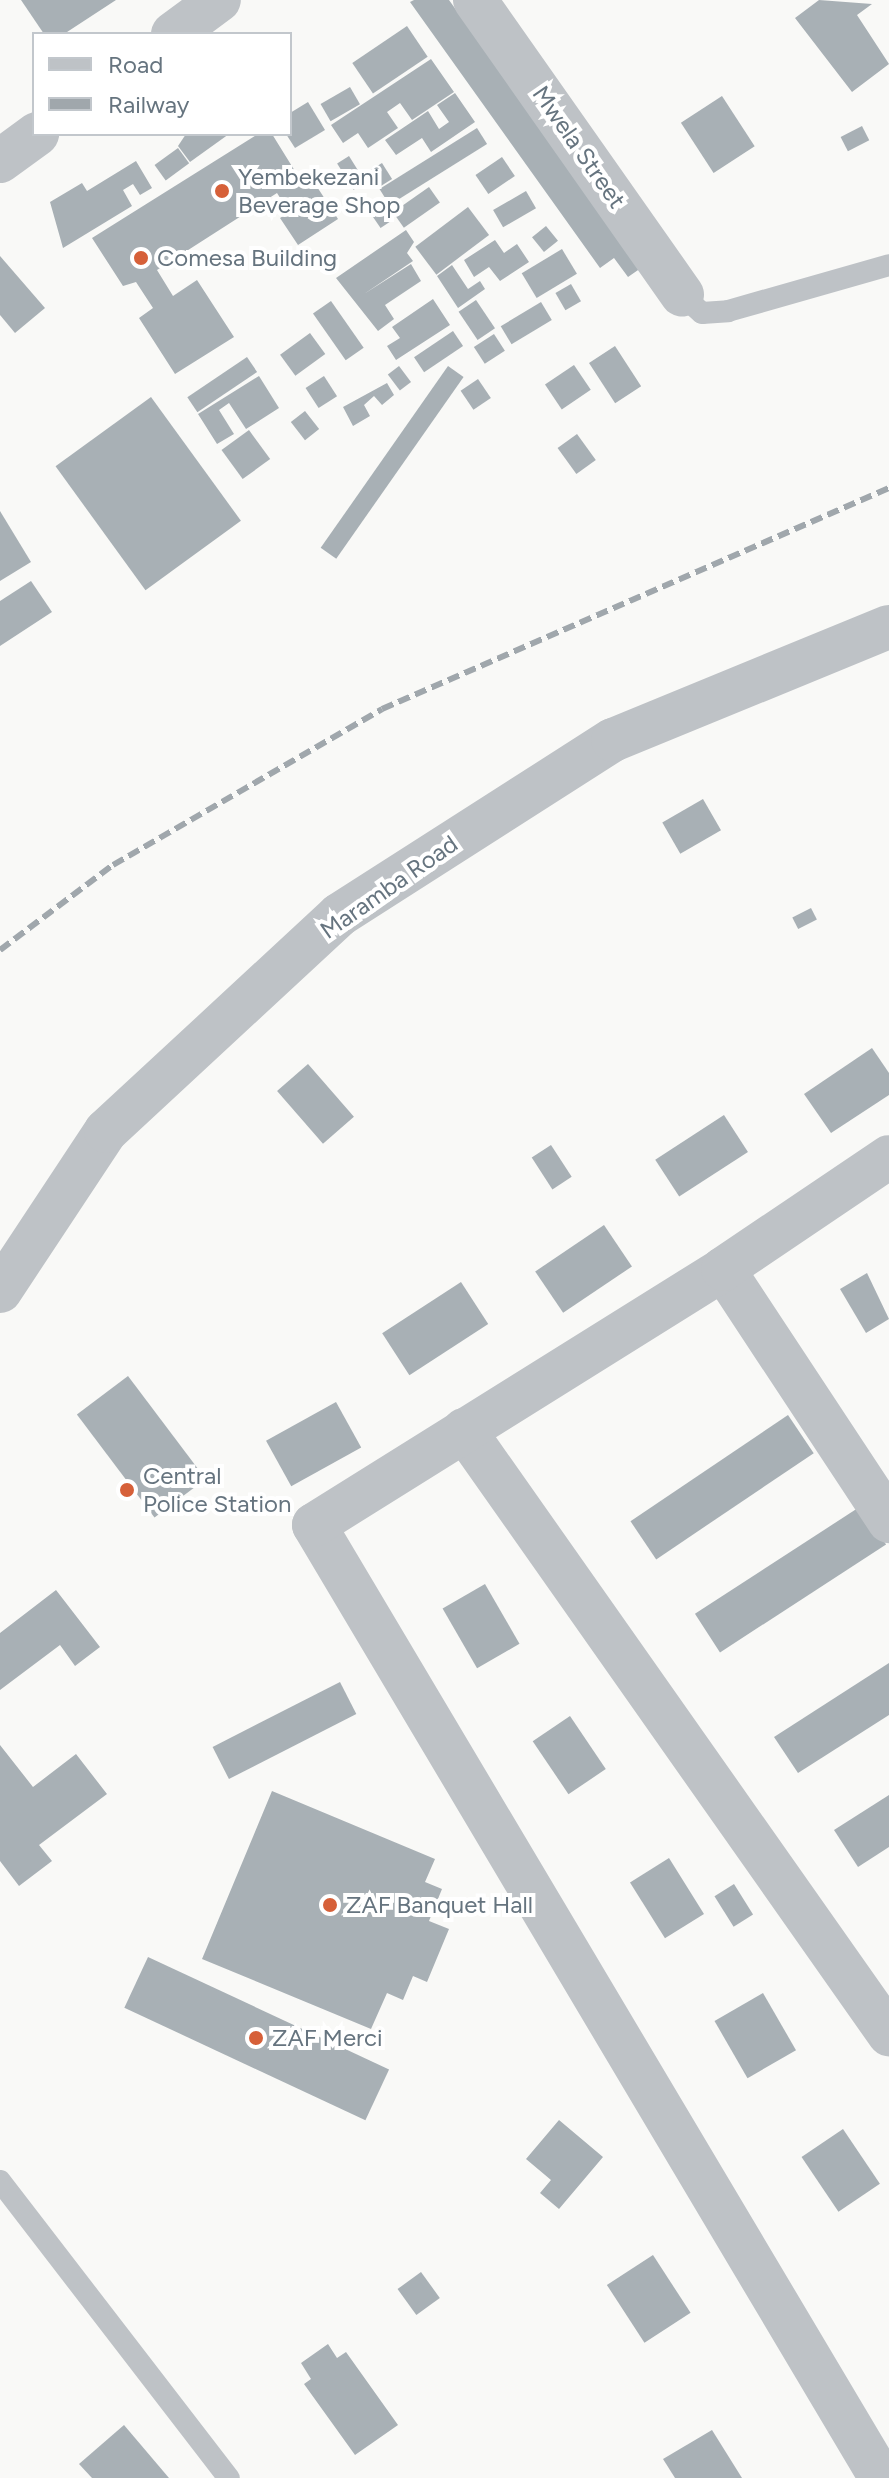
<!DOCTYPE html>
<html>
<head>
<meta charset="utf-8">
<style>
  body { margin:0 }
  #map { position:relative; width:889px; height:2478px; overflow:hidden; background:#f9f9f7; font-family:Figtree,sans-serif }
  div>[style] { position:absolute }
  .building>* { inset:0; background:#a8b0b5; transform-origin:0 0 }
  .lane>* { height:22px; margin:-11px; padding:0 11px; transform-origin:11px; border-radius:11px; background:#bec2c6 }
  .street>* { height:44px; margin:-22px; padding:0 22px; transform-origin:22px; border-radius:22px; background:#bec2c6 }
  .rail>* { height:6px; margin-top:-3px; transform-origin:0; background:repeating-linear-gradient(90deg,#a0a7ac 0 12px,transparent 0 18px) }
  .dots>* { width:22px; height:22px; translate:-50% -50%; box-sizing:border-box; border:4px solid #fff; border-radius:50% }
  span { translate:-50% -50%; white-space:nowrap; text-align:center; line-height:1.15; -webkit-text-stroke:8px #fff; paint-order:stroke }
  .street-label { font-size:24px; color:#66747f }
  .poi-label { font-size:24px; color:#66747f }
  .left { translate:0 -50%; text-align:left }
  .legend { position:absolute; left:32px; top:32px; width:260px; height:104px; box-sizing:border-box; background:#fff; border:2px solid #c2c7cc; margin:0; padding:10px 14px; list-style:none; font-size:24px; color:#66747f }
  .legend li { display:flex; align-items:center; gap:16px; height:40px }
  .legend b { width:40px; border:2px solid #c2c7cc }
</style>
</head>
<body>
<div id="map">
  <div class="building">
    <i style="clip-path:polygon(21px 0,116px 0,64px 34px,44px 34px)"></i>
    <i style="clip-path:polygon(414px 0,449px 0,641px 268px,628px 277px,614px 258px,600px 268px,410px 2px)"></i>
    <i style="clip-path:polygon(819px 0,872px 4px,857px 15px,889px 64px,852px 92px,795px 18px)"></i>
    <i style="left:407px;top:26px;width:37px;height:66px;rotate:56deg"></i>
    <i style="clip-path:polygon(431px 59px,454px 92px,412px 120px,400px 103px,387px 112px,398px 128px,368px 148px,358px 133px,343px 143px,331px 125px)"></i>
    <i style="left:350px;top:87px;width:20px;height:34px;rotate:60deg"></i>
    <i style="clip-path:polygon(455px 93px,475px 122px,431px 152px,422px 138px,396px 155px,385px 140px,428px 111px,439px 129px,449px 122px,437px 105px)"></i>
    <i style="left:722px;top:96px;width:60px;height:49px;rotate:57deg"></i>
    <i style="clip-path:polygon(308px 102px,325px 130px,295px 148px,286px 134px,290px 113px)"></i>
    <i style="left:862px;top:126px;width:16px;height:24px;rotate:63deg"></i>
    <i style="left:477px;top:128px;width:19px;height:115px;rotate:58deg"></i>
    <i style="clip-path:polygon(186px 134px,229px 134px,190px 162px,178px 146px)"></i>
    <i style="clip-path:polygon(258px 134px,272px 134px,298px 176px,308px 173px,338px 219px,298px 245px,280px 218px,289px 212px,277px 193px,157px 270px,173px 296px,197px 280px,234px 337px,175px 374px,139px 318px,153px 308px,136px 282px,123px 286px,92px 238px)"></i>
    <i style="left:178px;top:148px;width:19px;height:29px;rotate:54deg"></i>
    <i style="left:349px;top:156px;width:31px;height:14px;rotate:58deg"></i>
    <i style="left:502px;top:157px;width:23px;height:32px;rotate:56deg"></i>
    <i style="clip-path:polygon(136px 161px,152px 188px,140px 195px,133px 184px,123px 190px,132px 206px,63px 248px,50px 202px,82px 183px,87px 191px)"></i>
    <i style="left:382px;top:163px;width:19px;height:16px;rotate:58deg"></i>
    <i style="left:429px;top:187px;width:19px;height:44px;rotate:55deg"></i>
    <i style="left:526px;top:191px;width:20px;height:38px;rotate:60deg"></i>
    <i style="left:379px;top:199px;width:25px;height:15px;rotate:56deg"></i>
    <i style="left:468px;top:207px;width:35px;height:66px;rotate:53deg"></i>
    <i style="left:546px;top:226px;width:19px;height:18px;rotate:51deg"></i>
    <i style="clip-path:polygon(406px 230px,414px 242px,407px 253px,413px 261px,364px 294px,411px 264px,421px 281px,385px 305px,394px 319px,378px 331px,336px 278px)"></i>
    <i style="clip-path:polygon(495px 240px,504px 253px,517px 244px,529px 262px,500px 281px,489px 267px,474px 277px,464px 260px)"></i>
    <i style="left:562px;top:249px;width:29px;height:47px;rotate:59deg"></i>
    <i style="clip-path:polygon(0 256px,45px 308px,15px 333px,0 315px)"></i>
    <i style="clip-path:polygon(452px 265px,468px 289px,480px 281px,485px 289px,458px 308px,437px 276px)"></i>
    <i style="left:571px;top:284px;width:20px;height:18px;rotate:60deg"></i>
    <i style="clip-path:polygon(433px 299px,450px 325px,396px 360px,387px 346px,400px 338px,392px 327px)"></i>
    <i style="left:476px;top:300px;width:34px;height:21px;rotate:56deg"></i>
    <i style="left:331px;top:301px;width:57px;height:22px;rotate:55deg"></i>
    <i style="left:541px;top:302px;width:21px;height:47px;rotate:59deg"></i>
    <i style="left:453px;top:331px;width:18px;height:47px;rotate:56deg"></i>
    <i style="left:310px;top:333px;width:26px;height:37px;rotate:54deg"></i>
    <i style="left:494px;top:334px;width:20px;height:24px;rotate:57deg"></i>
    <i style="left:615px;top:346px;width:48px;height:31px;rotate:57deg"></i>
    <i style="left:247px;top:357px;width:18px;height:72px;rotate:56deg"></i>
    <i style="left:574px;top:365px;width:30px;height:35px;rotate:56deg"></i>
    <i style="left:399px;top:366px;width:20px;height:14px;rotate:53deg"></i>
    <i style="left:448px;top:366px;width:19px;height:222px;rotate:35deg"></i>
    <i style="clip-path:polygon(259px 376px,279px 408px,246px 429px,229px 403px,219px 410px,234px 434px,217px 444px,198px 414px)"></i>
    <i style="left:324px;top:376px;width:24px;height:22px;rotate:57deg"></i>
    <i style="left:478px;top:379px;width:23px;height:21px;rotate:56deg"></i>
    <i style="clip-path:polygon(387px 383px,394px 395px,382px 405px,374px 396px,364px 405px,370px 416px,353px 426px,343px 407px)"></i>
    <i style="left:151px;top:397px;width:153px;height:118px;rotate:54deg"></i>
    <i style="left:305px;top:411px;width:23px;height:18px;rotate:52deg"></i>
    <i style="left:249px;top:430px;width:36px;height:34px;rotate:54deg"></i>
    <i style="left:577px;top:434px;width:32px;height:24px;rotate:54deg"></i>
    <i style="clip-path:polygon(0 511px,31px 562px,0 581px)"></i>
    <i style="clip-path:polygon(31px 581px,52px 612px,0 646px,0 601px)"></i>
    <i style="left:703px;top:799px;width:36px;height:47px;rotate:60deg"></i>
    <i style="left:811px;top:908px;width:13px;height:21px;rotate:63deg"></i>
    <i style="clip-path:polygon(872px 1048px,889px 1073px,889px 1095px,831px 1133px,804px 1094px)"></i>
    <i style="left:308px;top:1064px;width:70px;height:41px;rotate:49deg"></i>
    <i style="left:724px;top:1115px;width:44px;height:82px;rotate:57deg"></i>
    <i style="left:551px;top:1145px;width:38px;height:23px;rotate:57deg"></i>
    <i style="left:604px;top:1225px;width:50px;height:83px;rotate:56deg"></i>
    <i style="clip-path:polygon(867px 1273px,889px 1319px,866px 1333px,840px 1289px)"></i>
    <i style="left:461px;top:1282px;width:50px;height:94px;rotate:57deg"></i>
    <i style="left:128px;top:1376px;width:129px;height:64px;rotate:53deg"></i>
    <i style="left:336px;top:1402px;width:52px;height:80px;rotate:61deg"></i>
    <i style="left:788px;top:1415px;width:46px;height:190px;rotate:56deg"></i>
    <i style="left:861px;top:1506px;width:46px;height:198px;rotate:57deg"></i>
    <i style="left:485px;top:1584px;width:69px;height:49px;rotate:60deg"></i>
    <i style="clip-path:polygon(56px 1590px,100px 1647px,75px 1666px,60px 1645px,0 1690px,0 1633px)"></i>
    <i style="clip-path:polygon(889px 1663px,889px 1715px,798px 1773px,774px 1737px)"></i>
    <i style="left:340px;top:1682px;width:36px;height:143px;rotate:63deg"></i>
    <i style="left:570px;top:1716px;width:64px;height:45px;rotate:56deg"></i>
    <i style="clip-path:polygon(0 1745px,33px 1787px,76px 1754px,107px 1794px,39px 1845px,52px 1861px,19px 1886px,0 1861px)"></i>
    <i style="clip-path:polygon(272px 1791px,435px 1859px,425px 1882px,442px 1889px,429px 1921px,449px 1929px,427px 1982px,413px 1976px,403px 2000px,387px 1993px,371px 2029px,202px 1959px)"></i>
    <i style="clip-path:polygon(889px 1795px,889px 1847px,858px 1867px,834px 1830px)"></i>
    <i style="left:669px;top:1858px;width:66px;height:46px;rotate:58deg"></i>
    <i style="left:734px;top:1884px;width:36px;height:23px;rotate:58deg"></i>
    <i style="left:148px;top:1957px;width:266px;height:56px;rotate:25deg"></i>
    <i style="left:763px;top:1993px;width:66px;height:56px;rotate:60deg"></i>
    <i style="clip-path:polygon(559px 2120px,603px 2157px,559px 2209px,540px 2193px,551px 2180px,526px 2159px)"></i>
    <i style="left:843px;top:2129px;width:66px;height:50px;rotate:56deg"></i>
    <i style="left:653px;top:2255px;width:69px;height:55px;rotate:57deg"></i>
    <i style="left:421px;top:2272px;width:32px;height:29px;rotate:54deg"></i>
    <i style="clip-path:polygon(328px 2344px,337px 2358px,346px 2352px,398px 2425px,355px 2455px,304px 2384px,311px 2379px,301px 2363px)"></i>
    <i style="clip-path:polygon(124px 2425px,169px 2478px,92px 2478px,79px 2464px)"></i>
    <i style="clip-path:polygon(712px 2430px,742px 2478px,675px 2478px,663px 2459px)"></i>
  </div>
  <div class="lane">
    <i style="left:682px;top:295px;width:27px;rotate:42deg"></i>
    <i style="left:702px;top:313px;width:26px;rotate:-4deg"></i>
    <i style="left:728px;top:311px;width:167px;rotate:-15.9deg"></i>
    <i style="left:0;top:2181px;width:375px;rotate:52.4deg"></i>
  </div>
  <div class="street">
    <i style="left:475px;top:0;width:360px;rotate:54.9deg"></i>
    <i style="left:173px;top:34px;width:57px;rotate:-36.5deg"></i>
    <i style="left:0;top:161px;width:46px;rotate:-36.1deg"></i>
    <i style="left:723px;top:1269px;width:302px;rotate:56.6deg"></i>
    <i style="left:0;top:1291px;width:192px;rotate:-56.5deg"></i>
    <i style="left:106px;top:1131px;width:318px;rotate:-42.8deg"></i>
    <i style="left:339px;top:915px;width:325px;rotate:-32.6deg"></i>
    <i style="left:613px;top:740px;width:298px;rotate:-22.3deg"></i>
    <i style="left:464px;top:1430px;width:739px;rotate:54.87deg"></i>
    <i style="left:881px;top:2478px;width:1109px;rotate:-120.75deg"></i>
    <i style="left:314px;top:1525px;width:483px;rotate:-32deg"></i>
    <i style="left:723px;top:1269px;width:200px;rotate:-34deg"></i>
  </div>
  <div class="rail">
    <i style="left:0;top:950px;width:141px;rotate:-37deg"></i>
    <i style="left:113px;top:865px;width:311px;rotate:-30.1deg"></i>
    <i style="left:382px;top:709px;width:553px;rotate:-23.55deg"></i>
  </div>
  <div class="dots">
    <i style="left:222px;top:191px;background:#d66039"></i>
    <i style="left:141px;top:258px;background:#d66039"></i>
    <i style="left:127px;top:1490px;background:#d66039"></i>
    <i style="left:330px;top:1905px;background:#d66039"></i>
    <i style="left:256px;top:2038px;background:#d66039"></i>
  </div>
  <div class="street-label">
    <span style="left:579px;top:147px;rotate:55deg">Mwela Street</span>
    <span style="left:389px;top:887px;rotate:-35deg">Maramba Road</span>
  </div>
  <div class="poi-label">
    <span class="left" style="left:238px;top:191px">Yembekezani<br>Beverage Shop</span>
    <span class="left" style="left:157px;top:258px">Comesa Building</span>
    <span class="left" style="left:143px;top:1490px">Central<br>Police Station</span>
    <span class="left" style="left:346px;top:1905px">ZAF Banquet Hall</span>
    <span class="left" style="left:272px;top:2038px">ZAF Merci</span>
  </div>
  <ul class="legend">
  <li><b style="height:10px;background:#bec2c6"></b>Road</li>
  <li><b style="height:10px;background:#a0a7ac"></b>Railway</li>
  </ul>
</div>
</body>
</html>
